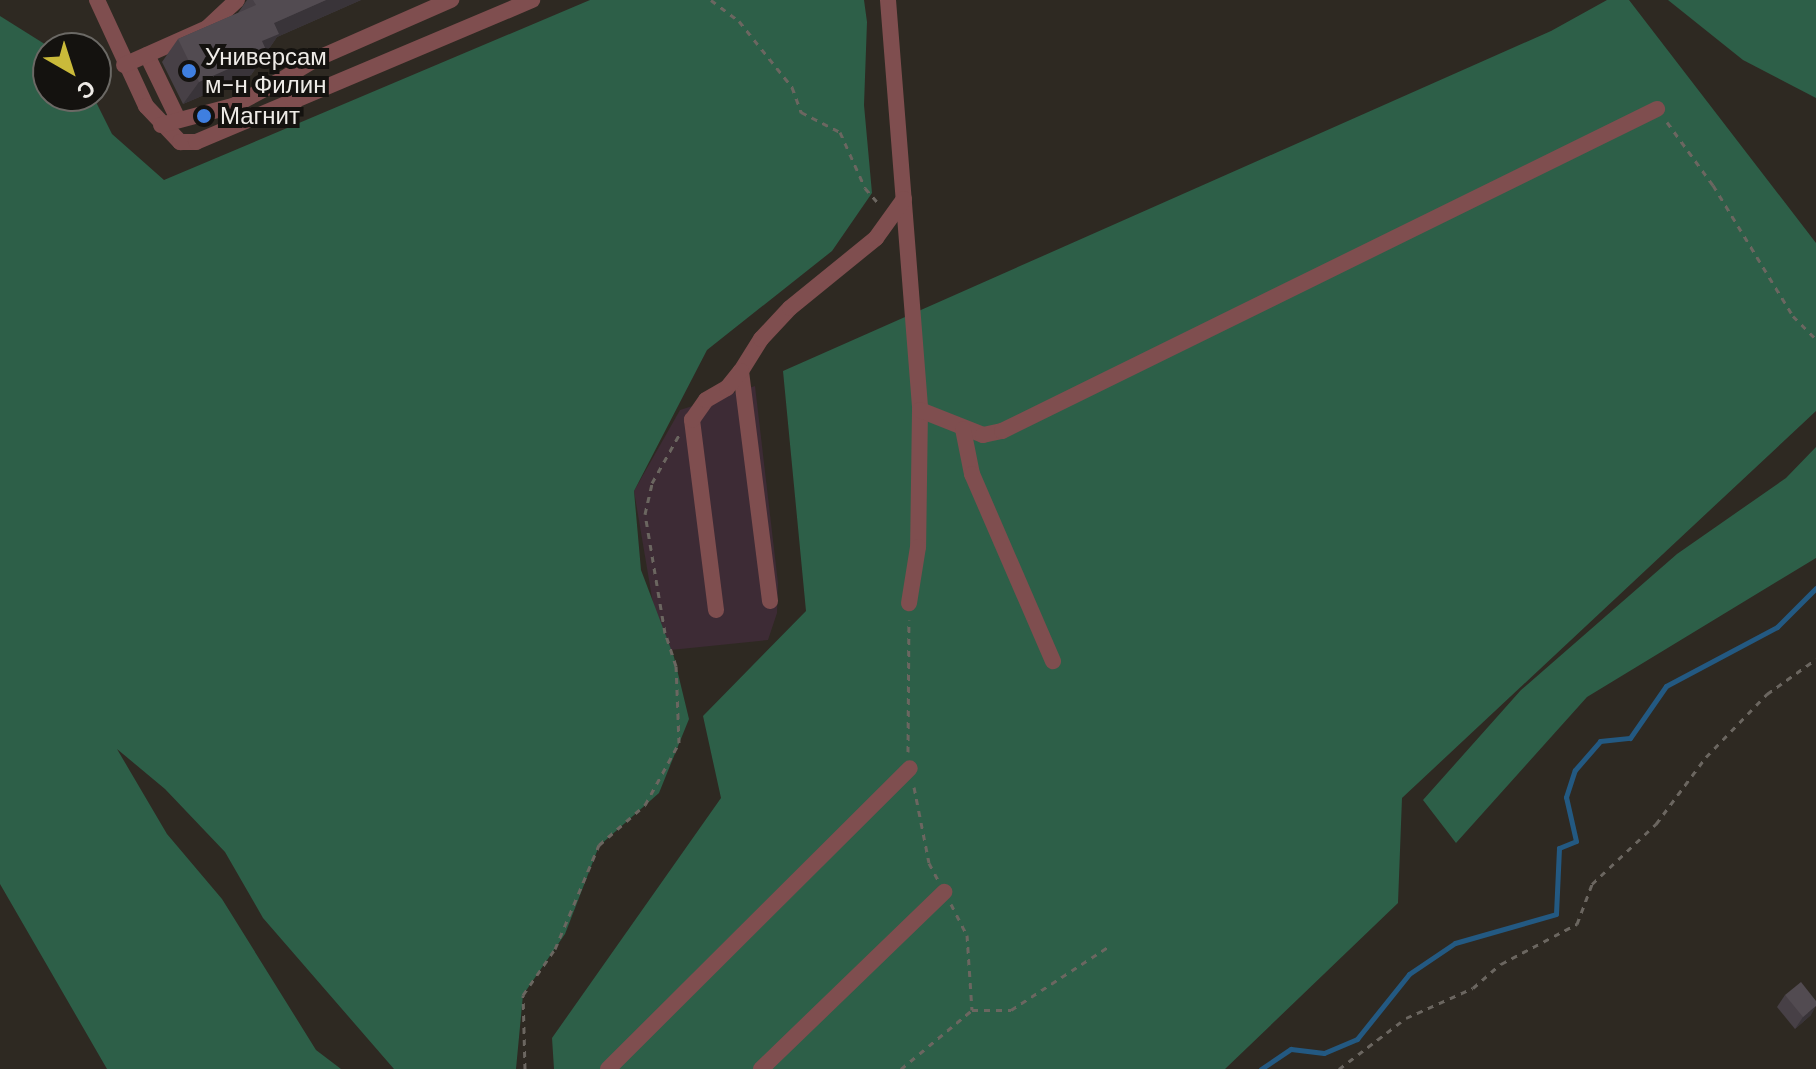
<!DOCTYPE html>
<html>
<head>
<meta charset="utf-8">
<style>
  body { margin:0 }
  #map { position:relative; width:1816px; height:1069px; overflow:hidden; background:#2e2922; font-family:"DM Sans",sans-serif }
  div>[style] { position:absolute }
  .commercial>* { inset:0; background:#3d2b35 }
  .green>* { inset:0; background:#2d5f48 }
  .stream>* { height:5px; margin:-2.5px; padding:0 2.5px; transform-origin:2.5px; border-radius:2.5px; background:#235982 }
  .path>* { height:3px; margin-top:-1.5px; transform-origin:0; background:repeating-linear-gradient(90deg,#6b6660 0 6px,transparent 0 12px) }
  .minor>* { height:16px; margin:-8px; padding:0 8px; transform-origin:8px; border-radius:8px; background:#7f4e4f }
  .wall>* { inset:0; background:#474046 }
  .shaded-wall>* { inset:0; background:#393439 }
  .building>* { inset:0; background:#524b51 }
  .dots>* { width:22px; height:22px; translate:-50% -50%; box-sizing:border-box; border:4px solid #14120f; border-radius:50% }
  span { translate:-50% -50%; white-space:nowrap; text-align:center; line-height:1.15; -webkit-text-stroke:8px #14120f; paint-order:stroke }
  .poi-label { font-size:24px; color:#eeebe7 }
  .left { translate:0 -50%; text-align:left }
  .north { position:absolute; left:32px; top:32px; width:80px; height:80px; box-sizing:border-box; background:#14120f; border:2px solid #6b6965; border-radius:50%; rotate:141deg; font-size:22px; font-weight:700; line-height:32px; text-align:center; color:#eeebe7 }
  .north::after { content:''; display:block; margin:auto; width:28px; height:36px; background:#caba3a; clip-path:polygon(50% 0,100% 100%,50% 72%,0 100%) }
</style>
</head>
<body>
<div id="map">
  <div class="commercial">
    <i style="clip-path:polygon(755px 386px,778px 583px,777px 613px,768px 640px,661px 651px,634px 491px,680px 410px)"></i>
  </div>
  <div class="green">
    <i style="clip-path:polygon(590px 0,864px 0,867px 22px,864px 105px,872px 193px,832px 251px,707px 350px,634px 491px,641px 570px,674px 657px,689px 719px,659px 793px,599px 846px,565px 934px,523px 995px,516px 1069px,394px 1069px,263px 918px,225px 852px,165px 789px,117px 749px,167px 834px,222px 899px,316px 1050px,341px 1069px,107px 1069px,0 884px,0 16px,51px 48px,48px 96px,93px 96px,112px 134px,164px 180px)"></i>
    <i style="clip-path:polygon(1607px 0,1629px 0,1816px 243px,1816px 411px,1402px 798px,1398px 903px,1225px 1069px,554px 1069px,552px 1038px,721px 798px,703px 716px,806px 611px,783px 371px,1551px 31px)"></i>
    <i style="clip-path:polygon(1668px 0,1816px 0,1816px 98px,1743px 60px)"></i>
    <i style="clip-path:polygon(1816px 447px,1816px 558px,1587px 697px,1456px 843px,1423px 800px,1521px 690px,1677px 554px,1786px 478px)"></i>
  </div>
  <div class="stream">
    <i style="left:1261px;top:1069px;width:36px;rotate:-34deg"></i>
    <i style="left:1291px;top:1049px;width:33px;rotate:7deg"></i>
    <i style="left:1324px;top:1053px;width:36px;rotate:-23deg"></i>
    <i style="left:1357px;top:1039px;width:83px;rotate:-51.3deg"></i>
    <i style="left:1409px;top:974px;width:55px;rotate:-34deg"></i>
    <i style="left:1455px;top:943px;width:105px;rotate:-16deg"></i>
    <i style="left:1556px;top:914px;width:66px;rotate:-87.4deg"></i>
    <i style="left:1559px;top:848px;width:18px;rotate:-22deg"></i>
    <i style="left:1576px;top:841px;width:45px;rotate:-102.8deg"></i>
    <i style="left:1566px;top:797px;width:28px;rotate:-72deg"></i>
    <i style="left:1575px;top:770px;width:38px;rotate:-49deg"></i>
    <i style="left:1600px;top:741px;width:30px;rotate:-6deg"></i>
    <i style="left:1630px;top:738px;width:63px;rotate:-55.3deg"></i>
    <i style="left:1666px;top:686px;width:126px;rotate:-28deg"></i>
    <i style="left:1777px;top:627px;width:55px;rotate:-45deg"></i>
  </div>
  <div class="path">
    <i style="left:711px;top:0;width:35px;rotate:37deg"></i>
    <i style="left:739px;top:21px;width:85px;rotate:51.2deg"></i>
    <i style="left:792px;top:87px;width:27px;rotate:70deg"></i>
    <i style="left:801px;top:112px;width:44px;rotate:27.1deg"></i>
    <i style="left:840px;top:132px;width:61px;rotate:65.9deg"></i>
    <i style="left:865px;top:188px;width:23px;rotate:49deg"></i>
    <i style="left:1667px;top:122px;width:78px;rotate:53.9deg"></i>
    <i style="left:1713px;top:185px;width:153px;rotate:58.6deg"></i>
    <i style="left:1793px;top:316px;width:33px;rotate:45deg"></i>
    <i style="left:908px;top:752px;width:132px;rotate:-89.6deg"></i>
    <i style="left:914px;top:787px;width:77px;rotate:78.8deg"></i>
    <i style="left:929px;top:863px;width:19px;rotate:62deg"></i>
    <i style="left:951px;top:904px;width:35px;rotate:63deg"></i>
    <i style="left:967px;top:935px;width:75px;rotate:86.2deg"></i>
    <i style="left:972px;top:1010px;width:39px"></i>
    <i style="left:1011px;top:1010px;width:116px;rotate:-33deg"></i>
    <i style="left:525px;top:1069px;width:74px;rotate:-91.5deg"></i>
    <i style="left:523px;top:995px;width:56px;rotate:-55.2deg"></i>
    <i style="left:555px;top:949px;width:113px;rotate:-67.1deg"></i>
    <i style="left:599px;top:845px;width:61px;rotate:-41deg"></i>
    <i style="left:645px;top:805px;width:71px;rotate:-61.3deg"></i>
    <i style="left:679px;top:743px;width:77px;rotate:-92.2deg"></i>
    <i style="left:676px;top:666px;width:35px;rotate:-108deg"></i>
    <i style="left:665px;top:633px;width:121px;rotate:-99.5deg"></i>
    <i style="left:645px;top:514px;width:32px;rotate:-77deg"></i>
    <i style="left:652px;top:483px;width:55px;rotate:-60.6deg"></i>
    <i style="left:901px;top:1069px;width:92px;rotate:-39.7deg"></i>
    <i style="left:1339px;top:1069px;width:84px;rotate:-37.3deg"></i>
    <i style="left:1406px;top:1018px;width:73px;rotate:-24.1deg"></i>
    <i style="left:1473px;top:988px;width:37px;rotate:-41deg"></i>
    <i style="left:1501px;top:964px;width:86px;rotate:-27.8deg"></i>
    <i style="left:1577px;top:924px;width:43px;rotate:-69.4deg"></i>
    <i style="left:1592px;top:884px;width:88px;rotate:-43.2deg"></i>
    <i style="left:1656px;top:824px;width:84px;rotate:-53.3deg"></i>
    <i style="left:1706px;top:757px;width:88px;rotate:-45.9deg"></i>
    <i style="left:1767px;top:694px;width:60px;rotate:-35.5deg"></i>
  </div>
  <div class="minor">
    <i style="left:97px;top:0;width:117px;rotate:65.2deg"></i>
    <i style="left:146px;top:106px;width:50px;rotate:46.6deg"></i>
    <i style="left:180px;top:142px;width:16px"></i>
    <i style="left:196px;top:142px;width:365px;rotate:-22.9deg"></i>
    <i style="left:888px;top:0;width:411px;rotate:85.5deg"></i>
    <i style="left:920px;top:410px;width:137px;rotate:90.8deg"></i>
    <i style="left:918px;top:547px;width:57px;rotate:99.1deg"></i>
    <i style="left:147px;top:55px;width:69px;rotate:64.2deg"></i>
    <i style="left:124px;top:65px;width:91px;rotate:-24deg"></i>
    <i style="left:207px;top:28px;width:41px;rotate:-43deg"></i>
    <i style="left:281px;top:80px;width:39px;rotate:-31deg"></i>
    <i style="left:314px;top:60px;width:150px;rotate:-23.7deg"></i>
    <i style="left:161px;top:125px;width:74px;rotate:-14.8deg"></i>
    <i style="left:233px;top:106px;width:55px;rotate:-28.4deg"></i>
    <i style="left:281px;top:80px;width:26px;rotate:58deg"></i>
    <i style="left:920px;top:410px;width:68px;rotate:21.6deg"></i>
    <i style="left:983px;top:435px;width:19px;rotate:-12deg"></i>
    <i style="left:1002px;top:431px;width:730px;rotate:-26.18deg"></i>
    <i style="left:963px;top:429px;width:46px;rotate:78.7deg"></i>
    <i style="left:972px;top:474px;width:204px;rotate:66.6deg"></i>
    <i style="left:770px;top:601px;width:232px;rotate:-97.2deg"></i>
    <i style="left:741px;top:371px;width:38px;rotate:-58deg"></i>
    <i style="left:761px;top:339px;width:42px;rotate:-46.9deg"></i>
    <i style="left:790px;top:308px;width:111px;rotate:-39.1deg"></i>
    <i style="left:876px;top:238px;width:48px;rotate:-54.3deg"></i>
    <i style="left:716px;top:610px;width:192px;rotate:-97.2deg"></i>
    <i style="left:692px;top:420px;width:24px;rotate:-55deg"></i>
    <i style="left:706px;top:400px;width:24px;rotate:-30deg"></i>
    <i style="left:727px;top:388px;width:22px;rotate:-51deg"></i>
    <i style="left:608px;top:1069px;width:426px;rotate:-44.9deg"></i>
    <i style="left:761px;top:1069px;width:255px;rotate:-44deg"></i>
  </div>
  <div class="wall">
    <i style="clip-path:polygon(247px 0,361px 0,277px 37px,251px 75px,183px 104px,162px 62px,178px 39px,238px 13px)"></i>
    <i style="clip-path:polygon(1785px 995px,1811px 1015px,1795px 1029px,1777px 1007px)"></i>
  </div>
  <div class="shaded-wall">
    <i style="clip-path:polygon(326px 0,361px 0,277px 37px,251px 75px,183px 104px,199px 82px,274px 23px)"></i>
    <i style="clip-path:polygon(1816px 1006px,1811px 1015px,1795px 1029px,1803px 1017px)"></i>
  </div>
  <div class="building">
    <i style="clip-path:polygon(253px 0,326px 0,274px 23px,279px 34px,262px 41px,267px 52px,199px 82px,178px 39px,256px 5px)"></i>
    <i style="clip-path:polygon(1801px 982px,1816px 1001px,1816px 1006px,1803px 1017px,1785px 995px)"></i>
  </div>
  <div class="dots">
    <i style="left:189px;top:71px;background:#3f7fe0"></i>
    <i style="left:204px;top:116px;background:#3f7fe0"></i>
  </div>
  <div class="poi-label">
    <span class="left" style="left:205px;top:71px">Универсам<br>м-н Филин</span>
    <span class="left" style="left:220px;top:116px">Магнит</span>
  </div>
  <div class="north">С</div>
</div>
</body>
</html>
